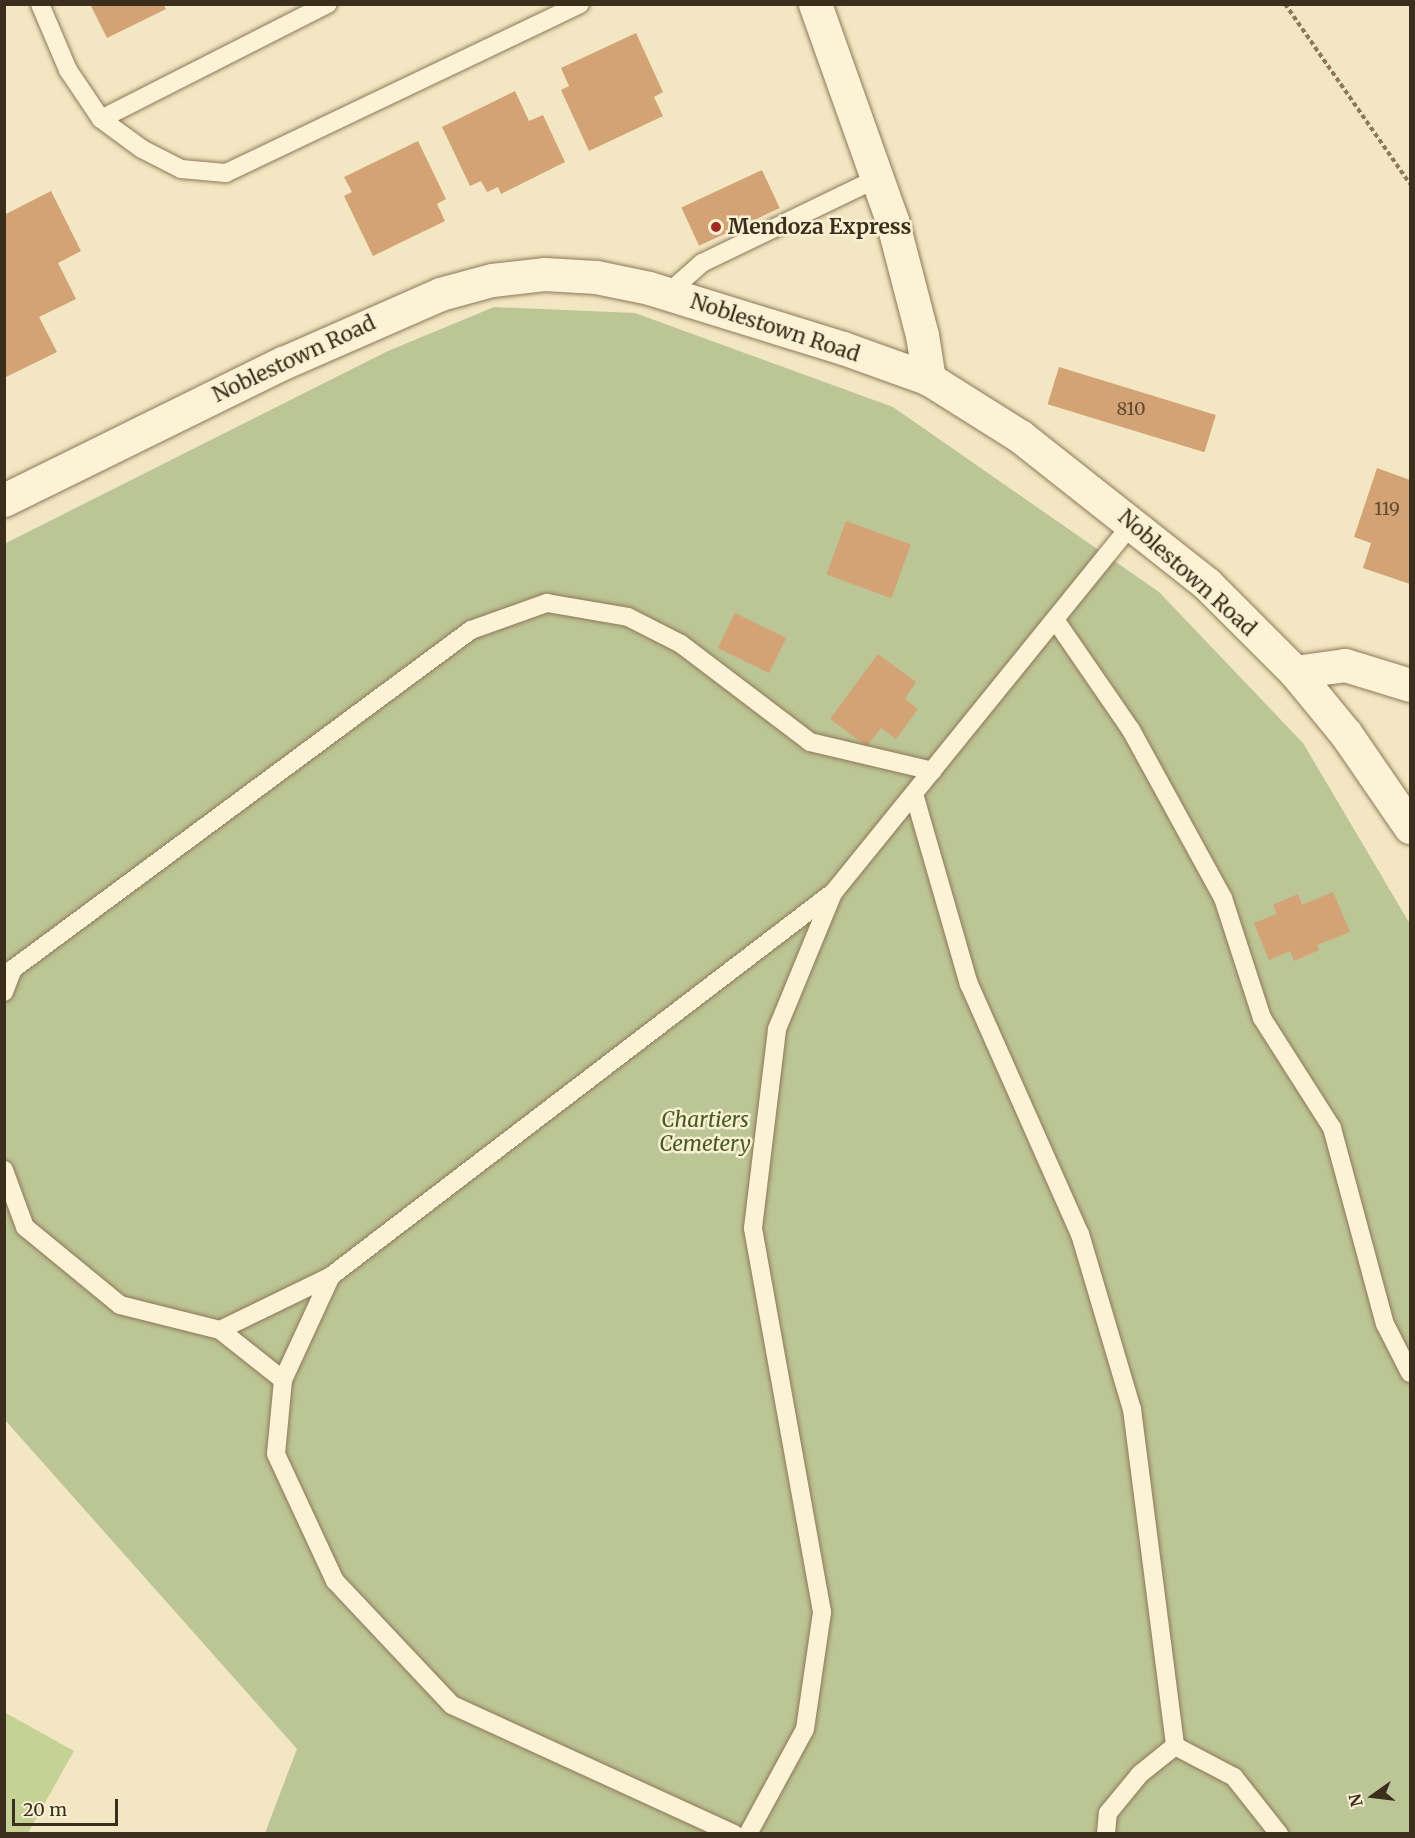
<!DOCTYPE html>
<html>
<head>
<meta charset="utf-8">
<style>
  body { margin:0 }
  #map { position:relative; width:1415px; height:1838px; overflow:hidden; background:#f2e7c2; font-family:Merriweather,serif }
  div>[style] { position:absolute }
  .green>* { inset:0; background:#c6d195 }
  .cemetery>* { inset:0; background:#bcc595 }
  .building>* { inset:0; background:#d3a275; transform-origin:0 0 }
  .path>* { height:4px; margin-top:-2px; transform-origin:0; background:repeating-linear-gradient(90deg,#8e7858 0 4.5px,transparent 0 7.5px) }
  .roads { filter:drop-shadow(0 0 2px #8e7858) drop-shadow(0 0 2px #8e7858) }
  .service>* { height:18px; margin:-9px; padding:0 9px; transform-origin:9px; border-radius:9px; background:#fcf3d7 }
  .minor>* { height:33px; margin:-16.5px; padding:0 16.5px; transform-origin:16.5px; border-radius:16.5px; background:#fcf3d7 }
  .secondary>* { height:33px; margin:-16.5px; padding:0 16.5px; transform-origin:16.5px; border-radius:16.5px; background:#fcf3d7 }
  .dots>* { width:16px; height:16px; translate:-50% -50%; box-sizing:border-box; border:3px solid #f8f0d3; border-radius:50% }
  span { translate:-50% -50%; white-space:nowrap; text-align:center; line-height:1.15; -webkit-text-stroke:5px #f8f0d3; paint-order:stroke }
  .number-label { font-size:18px; color:#624b33 }
  .number-label span { -webkit-text-stroke-width:0 }
  .poi-label { font-size:21px; color:#3c2e1d; font-weight:700 }
  .left { translate:0 -50%; text-align:left }
  .street-label { font-size:21px; color:#3c2e1d }
  .park-label { font-size:21px; color:#485a22; font-style:italic }
  .frame { position:absolute; inset:0; border:6px solid #3c2e1d; pointer-events:none }
  .north { position:absolute; left:1343px; top:1766px; width:60px; height:60px; -webkit-text-stroke:4px #f8f0d3; paint-order:stroke; rotate:256deg; font-size:16px; font-weight:700; line-height:24px; text-align:center; color:#3c2e1d }
  .north::after { content:''; display:block; margin:auto; width:21px; height:27px; background:#3c2e1d; clip-path:polygon(50% 0,100% 100%,50% 72%,0 100%) }
  .scale { position:absolute; left:12px; top:1799px; width:106px; height:27px; box-sizing:border-box; border:3px solid #3c2e1d; border-top:0; padding-left:8px; font-size:18px; line-height:21px; white-space:nowrap; color:#3c2e1d; -webkit-text-stroke:4px #f8f0d3; paint-order:stroke }
</style>
</head>
<body>
<div id="map">
  <div class="green">
    <i style="clip-path:polygon(4px 1712px,74px 1751px,28px 1833px,5px 1833px)"></i>
  </div>
  <div class="cemetery">
    <i style="clip-path:polygon(494px 307px,635px 313px,893px 407px,1159px 592px,1303px 743px,1410px 924px,1410px 1833px,265px 1833px,297px 1749px,5px 1420px,4px 544px,388px 351px)"></i>
  </div>
  <div class="building">
    <i style="clip-path:polygon(90px 4px,163px 4px,166px 9px,107px 38px)"></i>
    <i style="clip-path:polygon(636px 33px,663px 92px,654px 97px,663px 116px,589px 151px,561px 90px,569px 86px,561px 68px)"></i>
    <i style="clip-path:polygon(515px 91px,529px 121px,543px 115px,565px 162px,501px 194px,498px 187px,487px 192px,481px 181px,470px 186px,442px 127px)"></i>
    <i style="clip-path:polygon(418px 141px,446px 199px,437px 204px,445px 221px,373px 256px,344px 196px,352px 192px,344px 177px)"></i>
    <i style="left:762px;top:170px;width:42px;height:89px;rotate:65deg"></i>
    <i style="clip-path:polygon(51px 191px,81px 251px,58px 263px,76px 299px,39px 317px,57px 352px,4px 378px,4px 215px)"></i>
    <i style="left:1059px;top:367px;width:164px;height:39px;rotate:17deg"></i>
    <i style="clip-path:polygon(1377px 468px,1410px 480px,1410px 584px,1363px 568px,1371px 543px,1354px 537px)"></i>
    <i style="left:846px;top:521px;width:69px;height:57px;rotate:20deg"></i>
    <i style="left:735px;top:613px;width:57px;height:39px;rotate:26deg"></i>
    <i style="clip-path:polygon(878px 654px,916px 682px,905px 699px,918px 709px,896px 739px,881px 728px,867px 746px,830px 719px)"></i>
    <i style="clip-path:polygon(1333px 892px,1350px 932px,1317px 945px,1319px 950px,1294px 961px,1290px 951px,1269px 960px,1254px 923px,1277px 914px,1273px 905px,1298px 894px,1302px 905px)"></i>
  </div>
  <div class="path">
    <i style="left:1285px;top:4px;width:219px;rotate:55.2deg"></i>
  </div>
  <div class="roads">
    <div class="service">
      <i style="left:40px;top:4px;width:72px;rotate:67deg"></i>
      <i style="left:68px;top:70px;width:59px;rotate:56deg"></i>
      <i style="left:101px;top:119px;width:51px;rotate:36.2deg"></i>
      <i style="left:142px;top:149px;width:44px;rotate:27.1deg"></i>
      <i style="left:181px;top:169px;width:45px;rotate:5.1deg"></i>
      <i style="left:226px;top:173px;width:392px;rotate:-25.5deg"></i>
      <i style="left:101px;top:119px;width:254px;rotate:-26.9deg"></i>
      <i style="left:667px;top:294px;width:47px;rotate:-41.5deg"></i>
      <i style="left:702px;top:263px;width:195px;rotate:-25.8deg"></i>
      <i style="left:1056px;top:621px;width:132px;rotate:55.5deg"></i>
      <i style="left:1131px;top:730px;width:192px;rotate:61.3deg"></i>
      <i style="left:1223px;top:898px;width:126px;rotate:72deg"></i>
      <i style="left:1262px;top:1018px;width:130px;rotate:57.5deg"></i>
      <i style="left:1332px;top:1128px;width:203px;rotate:74.9deg"></i>
      <i style="left:1385px;top:1324px;width:55px;rotate:63deg"></i>
      <i style="left:914px;top:794px;width:198px;rotate:73.9deg"></i>
      <i style="left:969px;top:984px;width:274px;rotate:66.1deg"></i>
      <i style="left:1080px;top:1234px;width:183px;rotate:73.5deg"></i>
      <i style="left:1132px;top:1409px;width:340px;rotate:82.7deg"></i>
      <i style="left:4px;top:992px;width:25px;rotate:-69deg"></i>
      <i style="left:13px;top:969px;width:570px;rotate:-36.51deg"></i>
      <i style="left:471px;top:630px;width:81px;rotate:-19.6deg"></i>
      <i style="left:547px;top:603px;width:82px;rotate:9.8deg"></i>
      <i style="left:628px;top:617px;width:59px;rotate:27deg"></i>
      <i style="left:681px;top:644px;width:162px;rotate:37.2deg"></i>
      <i style="left:810px;top:742px;width:126px;rotate:13.3deg"></i>
      <i style="left:4px;top:1170px;width:61px;rotate:69.8deg"></i>
      <i style="left:25px;top:1227px;width:123px;rotate:39.4deg"></i>
      <i style="left:120px;top:1305px;width:103px;rotate:14deg"></i>
      <i style="left:220px;top:1330px;width:123px;rotate:-25.9deg"></i>
      <i style="left:331px;top:1276px;width:629px;rotate:-37.38deg"></i>
      <i style="left:331px;top:1276px;width:115px;rotate:114.8deg"></i>
      <i style="left:283px;top:1380px;width:74px;rotate:95.4deg"></i>
      <i style="left:276px;top:1454px;width:140px;rotate:65.1deg"></i>
      <i style="left:335px;top:1581px;width:170px;rotate:46.7deg"></i>
      <i style="left:452px;top:1705px;width:310px;rotate:24.6deg"></i>
      <i style="left:220px;top:1330px;width:80px;rotate:38.4deg"></i>
      <i style="left:748px;top:1834px;width:119px;rotate:-61.5deg"></i>
      <i style="left:805px;top:1729px;width:118px;rotate:-81.7deg"></i>
      <i style="left:822px;top:1612px;width:390px;rotate:-100.2deg"></i>
      <i style="left:753px;top:1228px;width:200px;rotate:-83.1deg"></i>
      <i style="left:777px;top:1029px;width:147px;rotate:-67.6deg"></i>
      <i style="left:833px;top:893px;width:477px;rotate:-51deg"></i>
      <i style="left:1106px;top:1834px;width:21px;rotate:-85deg"></i>
      <i style="left:1108px;top:1813px;width:50px;rotate:-50.6deg"></i>
      <i style="left:1140px;top:1774px;width:45px;rotate:-38.7deg"></i>
      <i style="left:1175px;top:1746px;width:67px;rotate:27.7deg"></i>
      <i style="left:1234px;top:1777px;width:73px;rotate:51.7deg"></i>
    </div>
    <div class="minor">
      <i style="left:1295px;top:672px;width:50px;rotate:-8deg"></i>
      <i style="left:1345px;top:665px;width:68px;rotate:17.1deg"></i>
    </div>
    <div class="secondary">
      <i style="left:815px;top:4px;width:229px;rotate:70.4deg"></i>
      <i style="left:892px;top:220px;width:119px;rotate:75.4deg"></i>
      <i style="left:922px;top:335px;width:45px;rotate:81deg"></i>
      <i style="left:4px;top:500px;width:311px;rotate:-26.2deg"></i>
      <i style="left:283px;top:363px;width:171px;rotate:-23.7deg"></i>
      <i style="left:440px;top:294px;width:54px;rotate:-15.1deg"></i>
      <i style="left:492px;top:280px;width:52px;rotate:-6.6deg"></i>
      <i style="left:544px;top:274px;width:52px;rotate:3.3deg"></i>
      <i style="left:596px;top:277px;width:54px;rotate:11.7deg"></i>
      <i style="left:649px;top:288px;width:203px;rotate:17.2deg"></i>
      <i style="left:843px;top:348px;width:91px;rotate:19.8deg"></i>
      <i style="left:929px;top:379px;width:109px;rotate:32.2deg"></i>
      <i style="left:1021px;top:437px;width:236px;rotate:38.3deg"></i>
      <i style="left:1206px;top:583px;width:126px;rotate:45deg"></i>
      <i style="left:1295px;top:672px;width:80px;rotate:50.6deg"></i>
      <i style="left:1346px;top:734px;width:113px;rotate:55.5deg"></i>
    </div>
  </div>
  <div class="dots">
    <i style="left:716px;top:227px;background:#a22a22"></i>
  </div>
  <div class="number-label">
    <span style="left:1131px;top:409px">810</span>
    <span style="left:1387px;top:509px">119</span>
  </div>
  <div class="poi-label">
    <span class="left" style="left:728px;top:227px">Mendoza Express</span>
  </div>
  <div class="street-label">
    <span style="left:775px;top:328px;rotate:18deg">Noblestown Road</span>
    <span style="left:294px;top:359px;rotate:-25deg">Noblestown Road</span>
    <span style="left:1187px;top:573px;rotate:42deg">Noblestown Road</span>
  </div>
  <div class="park-label">
    <span style="left:705px;top:1132px">Chartiers<br>Cemetery</span>
  </div>
  <div class="frame"></div>
  <div class="north">N</div>
  <div class="scale">20 m</div>
</div>
</body>
</html>
